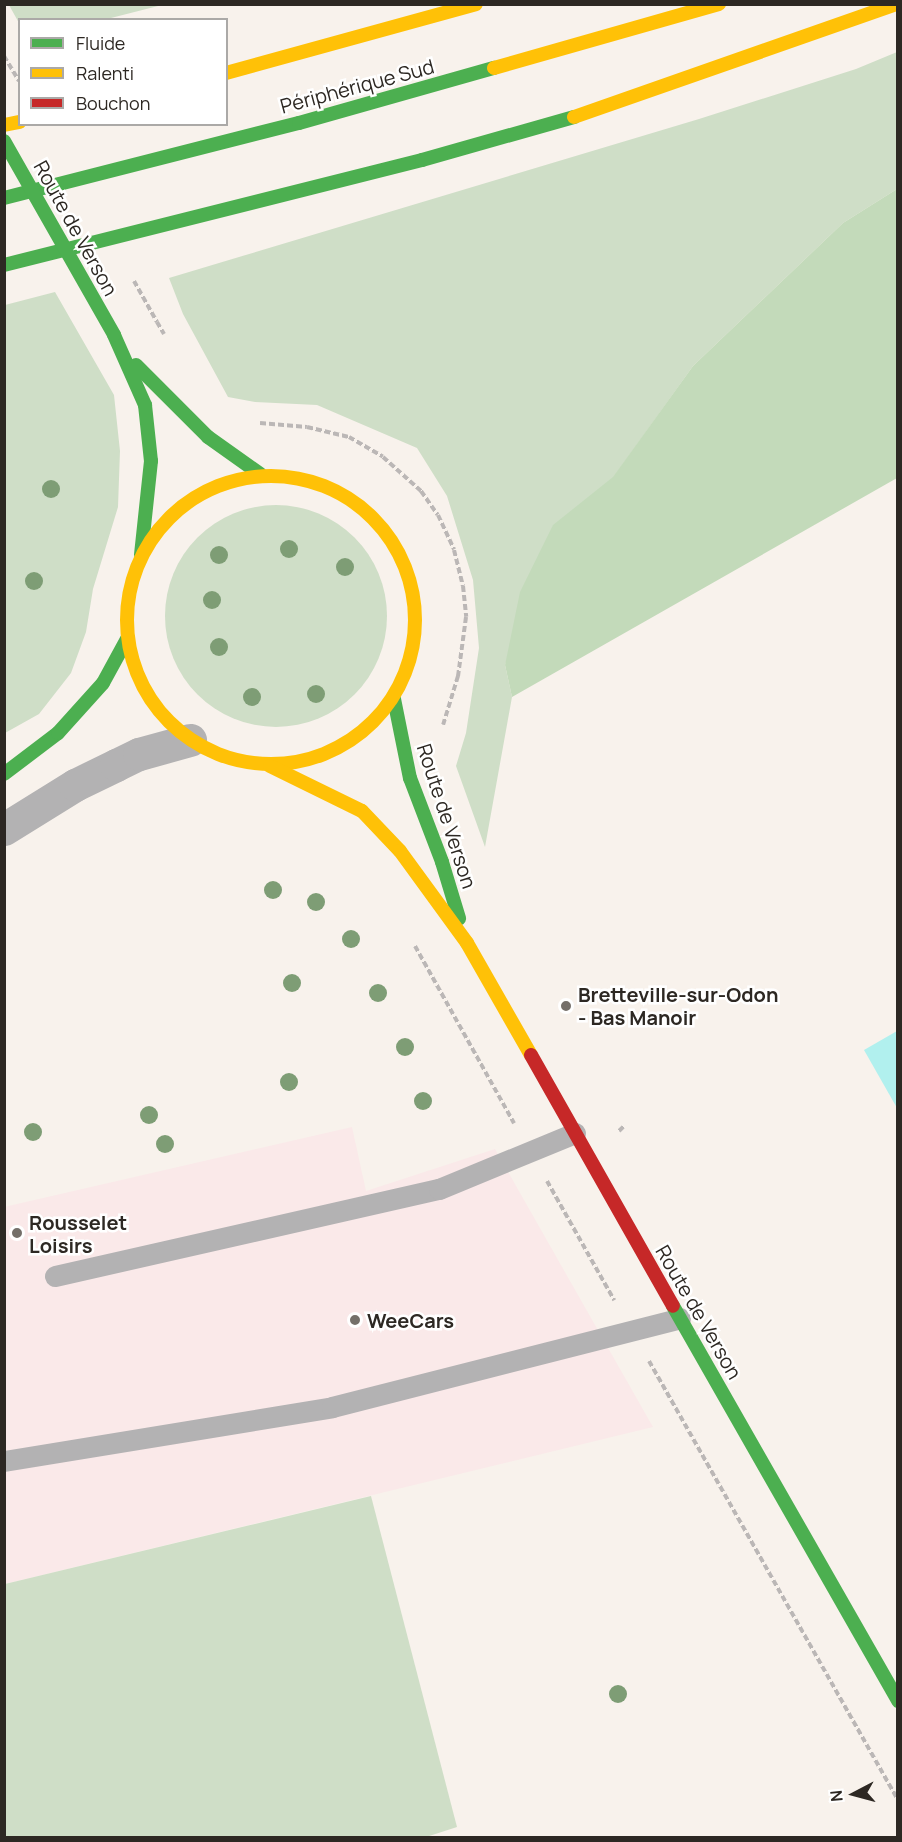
<!DOCTYPE html>
<html>
<head>
<meta charset="utf-8">
<style>
  body { margin:0 }
  #map { position:relative; width:902px; height:1842px; overflow:hidden; background:#f8f2ec; font-family:Manrope,sans-serif }
  div>[style] { position:absolute }
  .industrial>* { inset:0; background:#fae9e9 }
  .green>* { inset:0; background:#cfdec7 }
  .round { border-radius:50% }
  .forest>* { inset:0; background:#c3daba }
  .water>* { inset:0; background:#b1f0ee }
  .path>* { height:4px; margin-top:-2px; transform-origin:0; background:repeating-linear-gradient(90deg,#bbb7b6 0 6px,transparent 0 9px) }
  .lane>* { height:21px; margin:-10.5px; padding:0 10.5px; transform-origin:10.5px; border-radius:10.5px; background:#b3b2b3 }
  .street>* { height:33px; margin:-16.5px; padding:0 16.5px; transform-origin:16.5px; border-radius:16.5px; background:#b3b2b3 }
  .fast>* { height:14px; margin:-7px; padding:0 7px; transform-origin:7px; border-radius:7px; background:#4caf50 }
  .slow>* { height:14px; margin:-7px; padding:0 7px; transform-origin:7px; border-radius:7px; background:#ffc107 }
  .slow>.ring { margin:-7px; padding:0; box-sizing:content-box; background:none; border:14px solid #ffc107; border-radius:50% }
  .jam>* { height:14px; margin:-7px; padding:0 7px; transform-origin:7px; border-radius:7px; background:#c62828 }
  .path-bridge>* { height:4px; margin-top:-2px; transform-origin:0; background:repeating-linear-gradient(90deg,#bbb7b6 0 6px,transparent 0 9px) }
  .fast-bridge>* { height:14px; margin:-7px; padding:0 7px; transform-origin:7px; border-radius:7px; background:#4caf50 }
  .trees>* { width:18px; height:18px; margin:-9px; border-radius:50%; background:#7e9d75 }
  .dots>* { width:16px; height:16px; translate:-50% -50%; box-sizing:border-box; border:3px solid #fff; border-radius:50% }
  span { translate:-50% -50%; white-space:nowrap; text-align:center; line-height:1.15; -webkit-text-stroke:5px #fff; paint-order:stroke }
  .street-label { font-size:20px; color:#2d2823 }
  .poi-label { font-size:20px; color:#2d2823; font-weight:700 }
  .left { translate:0 -50%; text-align:left }
  .frame { position:absolute; inset:0; border:6px solid #2d2823; pointer-events:none }
  .legend { position:absolute; left:18px; top:18px; width:210px; height:108px; box-sizing:border-box; background:#fff; border:2px solid #aba9a7; margin:0; padding:8px 10px; list-style:none; font-size:18px; color:#2d2823 }
  .legend li { display:flex; align-items:center; gap:12px; height:30px }
  .legend b { width:30px; border:2px solid #aba9a7 }
  .north { position:absolute; left:824px; top:1764px; width:60px; height:60px; -webkit-text-stroke:4px #fff; paint-order:stroke; rotate:264deg; font-size:16px; font-weight:700; line-height:24px; text-align:center; color:#2d2823 }
  .north::after { content:''; display:block; margin:auto; width:21px; height:27px; background:#2d2823; clip-path:polygon(50% 0,100% 100%,50% 72%,0 100%) }
</style>
</head>
<body>
<div id="map">
  <div class="industrial">
    <i style="clip-path:polygon(352px 1127px,366px 1191px,495px 1149px,653px 1427px,5px 1584px,4px 1207px)"></i>
  </div>
  <div class="green">
    <i style="clip-path:polygon(9px 5px,162px 5px,107px 19px,20px 20px,19px 23px)"></i>
    <i style="clip-path:polygon(897px 52px,897px 189px,843px 223px,693px 366px,613px 478px,553px 526px,505px 665px,512px 697px,485px 847px,456px 766px,466px 733px,479px 648px,473px 580px,447px 496px,417px 448px,317px 405px,255px 402px,228px 397px,183px 314px,169px 278px,699px 119px,856px 69px)"></i>
    <i style="clip-path:polygon(55px 292px,114px 395px,120px 451px,118px 507px,93px 589px,86px 632px,71px 673px,39px 714px,5px 733px,5px 305px)"></i>
    <i class="round" style="left:165px;top:505px;width:222px;height:222px"></i>
    <i style="clip-path:polygon(371px 1496px,457px 1827px,423px 1838px,5px 1837px,5px 1584px)"></i>
  </div>
  <div class="forest">
    <i style="clip-path:polygon(897px 189px,897px 478px,512px 697px,505px 665px,520px 592px,553px 525px,613px 477px,693px 366px,843px 223px)"></i>
  </div>
  <div class="water">
    <i style="clip-path:polygon(897px 1031px,897px 1108px,864px 1050px)"></i>
  </div>
  <div class="path">
    <i style="left:4px;top:56px;width:29px;rotate:59deg"></i>
    <i style="left:157px;top:322px;width:14px;rotate:60deg"></i>
    <i style="left:260px;top:423px;width:47px;rotate:4.9deg"></i>
    <i style="left:307px;top:427px;width:43px;rotate:13.4deg"></i>
    <i style="left:349px;top:437px;width:39px;rotate:30deg"></i>
    <i style="left:383px;top:457px;width:51px;rotate:41.8deg"></i>
    <i style="left:421px;top:491px;width:29px;rotate:55deg"></i>
    <i style="left:438px;top:515px;width:38px;rotate:65deg"></i>
    <i style="left:454px;top:550px;width:37px;rotate:76deg"></i>
    <i style="left:463px;top:586px;width:31px;rotate:84deg"></i>
    <i style="left:466px;top:617px;width:60px;rotate:97.7deg"></i>
    <i style="left:458px;top:676px;width:51px;rotate:107deg"></i>
    <i style="left:415px;top:946px;width:203px;rotate:60.8deg"></i>
    <i style="left:619px;top:1131px;width:8px;rotate:-45deg"></i>
    <i style="left:547px;top:1181px;width:137px;rotate:60.6deg"></i>
    <i style="left:649px;top:1361px;width:505px;rotate:60.44deg"></i>
  </div>
  <div class="lane">
    <i style="left:55px;top:1276px;width:394px;rotate:-12.8deg"></i>
    <i style="left:439px;top:1189px;width:147px;rotate:-22.4deg"></i>
    <i style="left:4px;top:1461px;width:332px;rotate:-9.3deg"></i>
    <i style="left:332px;top:1407px;width:359px;rotate:-14.3deg"></i>
  </div>
  <div class="street">
    <i style="left:4px;top:829px;width:84px;rotate:-31.8deg"></i>
    <i style="left:75px;top:785px;width:46px;rotate:-26deg"></i>
    <i style="left:116px;top:765px;width:25px;rotate:-26deg"></i>
    <i style="left:139px;top:754px;width:53px;rotate:-15.4deg"></i>
  </div>
  <div class="fast">
    <i style="left:4px;top:198px;width:304px;rotate:-14.3deg"></i>
    <i style="left:299px;top:123px;width:203px;rotate:-15.8deg"></i>
    <i style="left:4px;top:265px;width:431px;rotate:-14.1deg"></i>
    <i style="left:422px;top:160px;width:158px;rotate:-15.8deg"></i>
    <i style="left:114px;top:335px;width:77px;rotate:66.1deg"></i>
    <i style="left:145px;top:405px;width:56px;rotate:83.9deg"></i>
    <i style="left:151px;top:461px;width:94px;rotate:96.1deg"></i>
    <i style="left:136px;top:365px;width:102px;rotate:45deg"></i>
    <i style="left:208px;top:437px;width:64px;rotate:35.4deg"></i>
    <i style="left:394px;top:699px;width:81px;rotate:78.6deg"></i>
    <i style="left:410px;top:778px;width:90px;rotate:69.1deg"></i>
    <i style="left:442px;top:862px;width:59px;rotate:73.1deg"></i>
    <i style="left:4px;top:774px;width:68px;rotate:-37.2deg"></i>
    <i style="left:58px;top:733px;width:67px;rotate:-48deg"></i>
    <i style="left:103px;top:683px;width:50px;rotate:-61.4deg"></i>
    <i style="left:673px;top:1306px;width:455px;rotate:60.3deg"></i>
  </div>
  <div class="slow">
    <i style="left:494px;top:68px;width:234px;rotate:-15.9deg"></i>
    <i style="left:226px;top:73px;width:259px;rotate:-15.4deg"></i>
    <i style="left:574px;top:117px;width:342px;rotate:-19.3deg"></i>
    <i style="left:4px;top:125px;width:16px;rotate:-11deg"></i>
    <i class="ring" style="left:127px;top:476px;width:274px;height:274px"></i>
    <i style="left:270px;top:766px;width:102px;rotate:26.1deg"></i>
    <i style="left:362px;top:811px;width:55px;rotate:46.5deg"></i>
    <i style="left:400px;top:851px;width:114px;rotate:53.9deg"></i>
    <i style="left:467px;top:943px;width:129px;rotate:60.3deg"></i>
  </div>
  <div class="jam">
    <i style="left:531px;top:1055px;width:288px;rotate:60.5deg"></i>
  </div>
  <div class="path-bridge">
    <i style="left:134px;top:281px;width:47px;rotate:60.7deg"></i>
  </div>
  <div class="fast-bridge">
    <i style="left:4px;top:141px;width:223px;rotate:60.4deg"></i>
  </div>
  <div class="trees">
    <i style="left:51px;top:489px"></i>
    <i style="left:289px;top:549px"></i>
    <i style="left:219px;top:555px"></i>
    <i style="left:345px;top:567px"></i>
    <i style="left:34px;top:581px"></i>
    <i style="left:212px;top:600px"></i>
    <i style="left:219px;top:647px"></i>
    <i style="left:316px;top:694px"></i>
    <i style="left:252px;top:697px"></i>
    <i style="left:273px;top:890px"></i>
    <i style="left:316px;top:902px"></i>
    <i style="left:351px;top:939px"></i>
    <i style="left:292px;top:983px"></i>
    <i style="left:378px;top:993px"></i>
    <i style="left:405px;top:1047px"></i>
    <i style="left:289px;top:1082px"></i>
    <i style="left:423px;top:1101px"></i>
    <i style="left:149px;top:1115px"></i>
    <i style="left:33px;top:1132px"></i>
    <i style="left:165px;top:1144px"></i>
    <i style="left:618px;top:1694px"></i>
  </div>
  <div class="dots">
    <i style="left:566px;top:1006px;background:#746f69"></i>
    <i style="left:17px;top:1233px;background:#746f69"></i>
    <i style="left:355px;top:1320px;background:#746f69"></i>
  </div>
  <div class="street-label">
    <span style="left:357px;top:86px;rotate:-15deg">Périphérique Sud</span>
    <span style="left:76px;top:228px;rotate:61deg">Route de Verson</span>
    <span style="left:447px;top:816px;rotate:72deg">Route de Verson</span>
    <span style="left:699px;top:1312px;rotate:60deg">Route de Verson</span>
  </div>
  <div class="poi-label">
    <span class="left" style="left:578px;top:1006px">Bretteville-sur-Odon<br>- Bas Manoir</span>
    <span class="left" style="left:29px;top:1234px">Rousselet<br>Loisirs</span>
    <span class="left" style="left:367px;top:1320px">WeeCars</span>
  </div>
  <div class="frame"></div>
  <ul class="legend">
  <li><b style="height:8px;background:#4caf50"></b>Fluide</li>
  <li><b style="height:8px;background:#ffc107"></b>Ralenti</li>
  <li><b style="height:8px;background:#c62828"></b>Bouchon</li>
  </ul>
  <div class="north">N</div>
</div>
</body>
</html>
